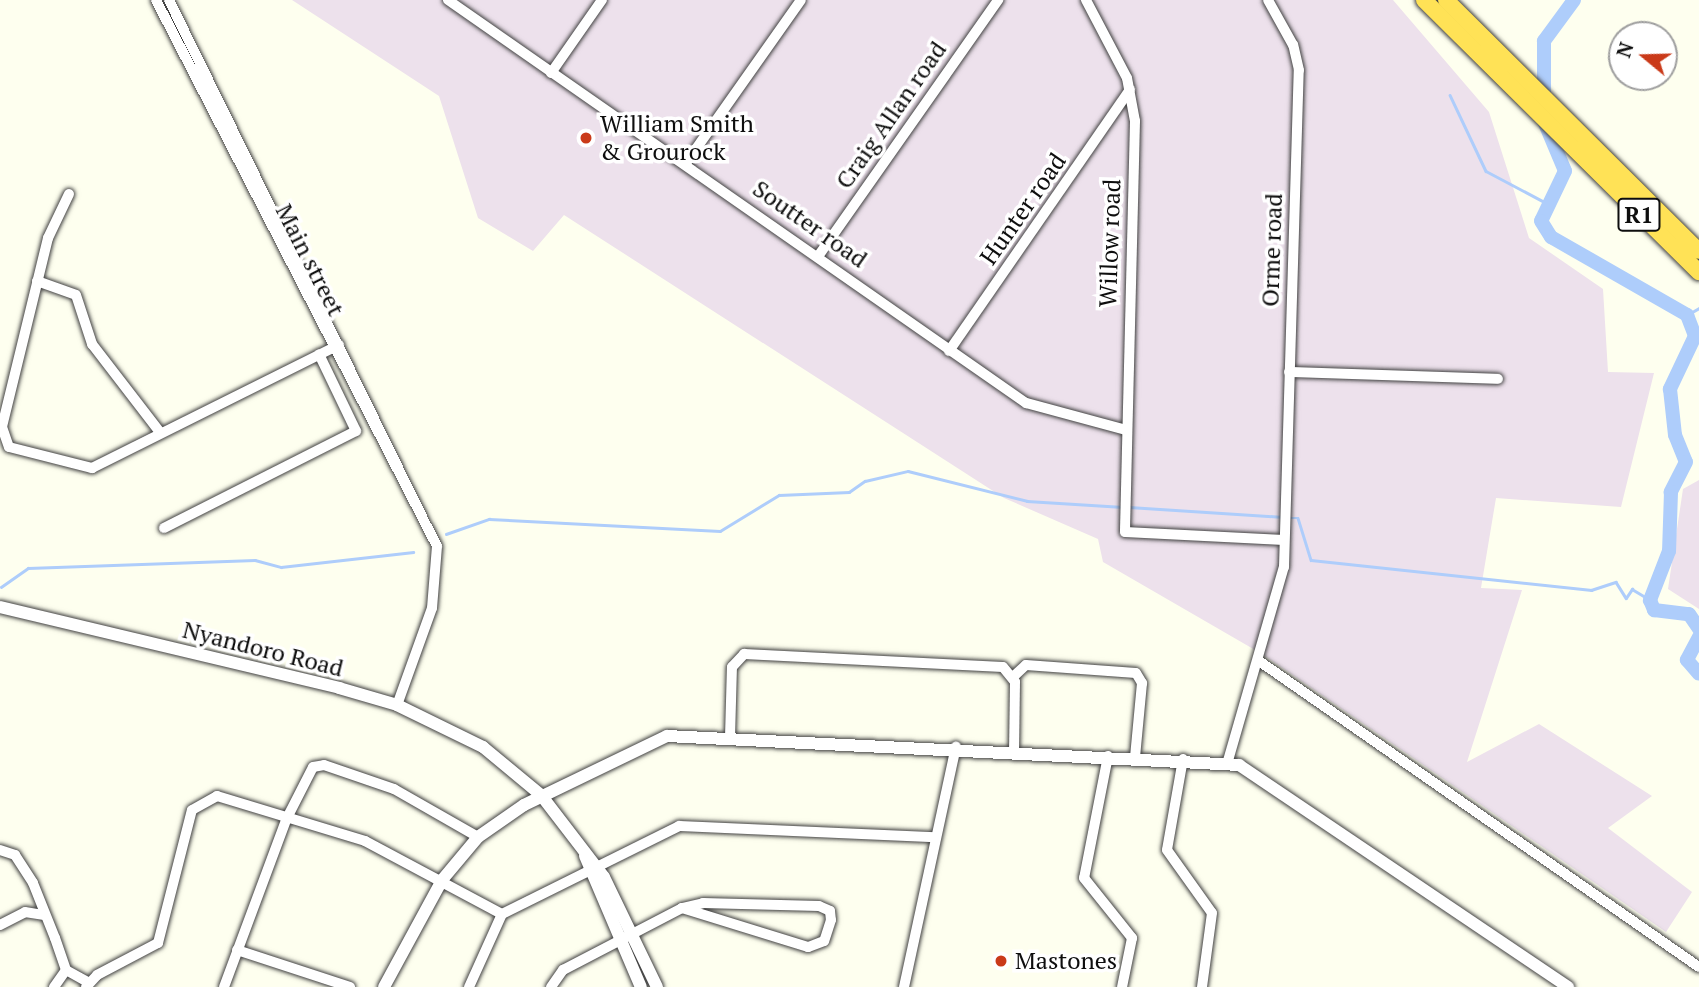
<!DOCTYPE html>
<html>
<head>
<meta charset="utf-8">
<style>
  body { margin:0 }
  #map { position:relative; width:1699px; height:987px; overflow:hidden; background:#feffef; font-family:"PT Serif",serif }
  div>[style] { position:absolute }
  .industrial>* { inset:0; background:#ede1ec }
  .stream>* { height:2.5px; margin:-1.25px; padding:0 1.25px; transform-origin:1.25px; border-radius:1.25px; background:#aecdfb }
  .river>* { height:14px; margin:-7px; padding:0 7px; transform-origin:7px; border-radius:7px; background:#aecdfb }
  .roads { filter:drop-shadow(0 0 2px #414141) drop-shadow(0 0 2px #414141) }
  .minor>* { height:10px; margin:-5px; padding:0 5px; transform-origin:5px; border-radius:5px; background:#fff }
  .tertiary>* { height:12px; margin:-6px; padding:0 6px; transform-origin:6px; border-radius:6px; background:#fff }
  .trunk>* { height:16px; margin:-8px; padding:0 8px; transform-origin:8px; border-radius:8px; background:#ffe256 }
  .dots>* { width:19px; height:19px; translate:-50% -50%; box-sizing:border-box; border:4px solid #fff; border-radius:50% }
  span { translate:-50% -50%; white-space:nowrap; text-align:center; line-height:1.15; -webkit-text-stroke:7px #fff; paint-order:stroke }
  .shield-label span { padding:2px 5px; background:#fff; border:2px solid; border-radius:5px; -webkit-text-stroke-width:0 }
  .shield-label { font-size:23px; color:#0e0e0e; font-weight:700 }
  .street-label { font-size:24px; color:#0e0e0e }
  .poi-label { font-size:24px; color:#0e0e0e }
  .left { translate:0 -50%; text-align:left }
  .north { position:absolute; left:1608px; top:21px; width:70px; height:70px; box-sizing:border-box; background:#fff; border:2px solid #9f9f9f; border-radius:50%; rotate:289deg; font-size:19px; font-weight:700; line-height:28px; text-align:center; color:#0e0e0e }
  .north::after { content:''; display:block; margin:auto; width:24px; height:32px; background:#ca3a19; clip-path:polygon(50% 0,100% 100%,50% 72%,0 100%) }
</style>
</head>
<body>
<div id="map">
  <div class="industrial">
    <i style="clip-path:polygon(292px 0,1393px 0,1489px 112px,1529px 238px,1603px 289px,1608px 372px,1654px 373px,1621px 507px,1496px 498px,1481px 588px,1522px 590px,1467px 762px,1539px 724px,1652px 796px,1608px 828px,1692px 892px,1666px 932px,1262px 654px,1103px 562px,1098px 539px,1004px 498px,564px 215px,533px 251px,478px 218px,439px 96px)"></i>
    <i style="clip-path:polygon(1699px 480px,1699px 609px,1668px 589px,1683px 489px)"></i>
  </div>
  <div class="stream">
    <i style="left:1450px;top:95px;width:84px;rotate:64.7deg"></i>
    <i style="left:1486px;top:171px;width:75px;rotate:27.9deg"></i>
    <i style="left:1687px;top:315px;width:14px;rotate:-30deg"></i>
    <i style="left:1129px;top:507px;width:154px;rotate:3.7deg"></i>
    <i style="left:1290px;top:518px;width:8px"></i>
    <i style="left:1298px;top:518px;width:44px;rotate:72.8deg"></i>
    <i style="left:1311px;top:560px;width:282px;rotate:6.1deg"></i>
    <i style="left:1591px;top:590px;width:26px;rotate:-18deg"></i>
    <i style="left:1616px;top:582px;width:19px;rotate:58deg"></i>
    <i style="left:1626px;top:598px;width:11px;rotate:-56deg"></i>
    <i style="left:1632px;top:589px;width:21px;rotate:31deg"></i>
    <i style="left:446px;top:534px;width:46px;rotate:-19.2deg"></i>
    <i style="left:489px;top:519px;width:231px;rotate:3deg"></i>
    <i style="left:720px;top:531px;width:69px;rotate:-31.4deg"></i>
    <i style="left:779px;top:495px;width:70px;rotate:-2.5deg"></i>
    <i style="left:849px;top:492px;width:19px;rotate:-35deg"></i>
    <i style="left:865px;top:481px;width:44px;rotate:-13.1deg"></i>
    <i style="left:908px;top:471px;width:123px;rotate:14.1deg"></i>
    <i style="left:1027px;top:501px;width:96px;rotate:3.6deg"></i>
    <i style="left:1px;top:587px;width:33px;rotate:-35deg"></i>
    <i style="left:28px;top:568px;width:227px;rotate:-2deg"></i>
    <i style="left:255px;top:560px;width:27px;rotate:15deg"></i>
    <i style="left:281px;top:567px;width:133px;rotate:-6.5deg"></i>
  </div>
  <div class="river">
    <i style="left:1574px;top:0;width:51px;rotate:126.2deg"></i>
    <i style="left:1544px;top:41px;width:80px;rotate:90deg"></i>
    <i style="left:1544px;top:121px;width:54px;rotate:67.2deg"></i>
    <i style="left:1565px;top:171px;width:55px;rotate:115.6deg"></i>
    <i style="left:1541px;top:221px;width:19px;rotate:58deg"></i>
    <i style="left:1551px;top:237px;width:157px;rotate:29.8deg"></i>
    <i style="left:1687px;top:315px;width:22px;rotate:69deg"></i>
    <i style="left:1695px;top:336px;width:59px;rotate:115.3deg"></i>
    <i style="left:1670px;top:389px;width:46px;rotate:83.8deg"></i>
    <i style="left:1675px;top:435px;width:29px;rotate:68deg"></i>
    <i style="left:1686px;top:462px;width:34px;rotate:117deg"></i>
    <i style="left:1671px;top:492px;width:59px;rotate:91.9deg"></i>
    <i style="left:1669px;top:551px;width:53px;rotate:111.2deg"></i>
    <i style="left:1650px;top:600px;width:11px;rotate:68deg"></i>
    <i style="left:1654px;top:610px;width:35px;rotate:7deg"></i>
    <i style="left:1689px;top:614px;width:18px;rotate:56deg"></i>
    <i style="left:1699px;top:637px;width:26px;rotate:118deg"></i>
    <i style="left:1687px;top:660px;width:18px;rotate:49deg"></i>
  </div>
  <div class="roads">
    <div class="minor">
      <i style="left:156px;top:0;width:614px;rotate:62.77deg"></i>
      <i style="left:437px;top:546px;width:62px;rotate:94.6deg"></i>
      <i style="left:432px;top:608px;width:103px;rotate:109.8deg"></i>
      <i style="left:169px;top:0;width:596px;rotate:63.91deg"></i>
      <i style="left:448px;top:0;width:705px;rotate:34.89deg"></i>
      <i style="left:1026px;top:403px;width:104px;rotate:15.1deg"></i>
      <i style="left:1086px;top:0;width:88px;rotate:62.3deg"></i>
      <i style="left:1127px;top:78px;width:44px;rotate:79.5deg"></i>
      <i style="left:1135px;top:121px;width:411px;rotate:91.4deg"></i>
      <i style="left:1125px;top:532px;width:159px;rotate:2.9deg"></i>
      <i style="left:551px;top:73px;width:89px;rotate:-55.1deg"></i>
      <i style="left:686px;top:163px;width:199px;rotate:-54.8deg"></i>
      <i style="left:69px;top:194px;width:49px;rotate:115.5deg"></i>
      <i style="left:48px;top:238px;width:195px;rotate:103.7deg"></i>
      <i style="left:2px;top:427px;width:21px;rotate:71deg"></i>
      <i style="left:9px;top:447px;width:86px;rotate:14.2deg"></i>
      <i style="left:92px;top:468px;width:276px;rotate:-26.5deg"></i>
      <i style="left:819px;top:255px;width:312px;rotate:-54.9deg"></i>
      <i style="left:37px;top:281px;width:41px;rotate:19.7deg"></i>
      <i style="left:76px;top:295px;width:52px;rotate:71.9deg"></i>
      <i style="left:92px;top:344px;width:110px;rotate:52.4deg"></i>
      <i style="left:949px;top:351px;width:318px;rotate:-55.3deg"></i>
      <i style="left:1289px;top:372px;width:209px;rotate:1.9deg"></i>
      <i style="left:164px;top:528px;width:215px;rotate:-26.8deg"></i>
      <i style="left:356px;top:431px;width:85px;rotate:-115.7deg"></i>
      <i style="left:1259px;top:661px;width:536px;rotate:34.82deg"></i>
      <i style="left:1014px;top:676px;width:16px;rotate:-43deg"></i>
      <i style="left:1026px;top:665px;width:110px;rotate:4.2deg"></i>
      <i style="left:1136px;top:673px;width:12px;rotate:59deg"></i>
      <i style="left:1142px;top:683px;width:74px;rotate:95.4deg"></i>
      <i style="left:730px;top:737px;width:70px;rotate:-88.4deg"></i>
      <i style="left:732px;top:667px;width:18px;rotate:-47deg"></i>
      <i style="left:744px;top:654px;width:259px;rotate:2.9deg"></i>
      <i style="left:1003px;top:667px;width:19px;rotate:51deg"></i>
      <i style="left:1015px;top:682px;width:68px;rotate:90.8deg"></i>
      <i style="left:1108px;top:756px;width:124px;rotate:101.1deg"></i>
      <i style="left:1084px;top:878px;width:77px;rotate:51.3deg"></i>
      <i style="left:1132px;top:938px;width:50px;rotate:101.5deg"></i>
      <i style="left:1183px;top:759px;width:92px;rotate:100deg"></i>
      <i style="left:1167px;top:850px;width:77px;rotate:54.5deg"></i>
      <i style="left:1212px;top:913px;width:75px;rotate:97.7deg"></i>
      <i style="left:1227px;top:764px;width:205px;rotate:-73.9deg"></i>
      <i style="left:1284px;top:567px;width:497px;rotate:-88.3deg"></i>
      <i style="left:1299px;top:70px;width:26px;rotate:-103deg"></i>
      <i style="left:1293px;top:45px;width:51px;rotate:-119.1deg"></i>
      <i style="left:0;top:850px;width:16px;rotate:18deg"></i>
      <i style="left:15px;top:855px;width:33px;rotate:57deg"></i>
      <i style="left:33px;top:883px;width:59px;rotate:68.2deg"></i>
      <i style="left:55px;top:938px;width:34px;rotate:71deg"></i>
      <i style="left:66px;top:970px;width:21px;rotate:125deg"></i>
      <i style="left:0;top:925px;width:28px;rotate:-27deg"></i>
      <i style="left:25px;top:912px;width:18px;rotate:9deg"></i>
      <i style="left:237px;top:950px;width:119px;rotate:18.1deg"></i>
      <i style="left:66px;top:970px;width:25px;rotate:29deg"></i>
      <i style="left:86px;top:987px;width:16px;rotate:-47deg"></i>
      <i style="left:97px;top:975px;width:69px;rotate:-27.7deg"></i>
      <i style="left:158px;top:943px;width:137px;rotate:-75.7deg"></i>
      <i style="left:192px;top:810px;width:29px;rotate:-29deg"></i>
      <i style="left:217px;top:796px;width:155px;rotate:16.9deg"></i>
      <i style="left:365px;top:841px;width:155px;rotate:28.1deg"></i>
      <i style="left:224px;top:987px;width:180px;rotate:-69.6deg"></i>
      <i style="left:287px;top:818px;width:57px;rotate:-63deg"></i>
      <i style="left:313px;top:767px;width:11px;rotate:-10deg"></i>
      <i style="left:324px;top:765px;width:74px;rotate:18.9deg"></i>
      <i style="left:394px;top:789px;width:97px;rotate:29.7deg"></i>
      <i style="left:469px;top:987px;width:80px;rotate:-65.7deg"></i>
      <i style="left:502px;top:914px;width:198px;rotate:-26.4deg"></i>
      <i style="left:679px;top:826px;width:257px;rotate:2.5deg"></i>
      <i style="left:551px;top:987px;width:21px;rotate:-55deg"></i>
      <i style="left:563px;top:970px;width:134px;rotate:-27.5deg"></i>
      <i style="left:682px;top:908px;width:22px;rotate:-13deg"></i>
      <i style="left:703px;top:903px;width:116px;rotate:1.5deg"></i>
      <i style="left:819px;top:906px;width:12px;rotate:24deg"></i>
      <i style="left:830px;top:911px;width:9px;rotate:84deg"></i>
      <i style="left:831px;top:920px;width:22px;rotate:108deg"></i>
      <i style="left:824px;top:941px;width:17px;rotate:159deg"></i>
      <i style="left:808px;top:947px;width:132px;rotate:-162.8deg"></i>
      <i style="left:904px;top:987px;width:246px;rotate:-77.8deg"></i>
    </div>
    <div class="tertiary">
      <i style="left:0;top:607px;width:349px;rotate:13.4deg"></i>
      <i style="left:339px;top:688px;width:60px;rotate:16.3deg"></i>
      <i style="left:397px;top:705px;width:96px;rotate:26deg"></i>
      <i style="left:483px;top:747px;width:75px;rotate:39.6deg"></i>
      <i style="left:541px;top:795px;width:103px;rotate:52.5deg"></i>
      <i style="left:604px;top:877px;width:122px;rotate:64.3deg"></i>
      <i style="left:585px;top:856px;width:142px;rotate:66.9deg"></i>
      <i style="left:384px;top:987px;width:122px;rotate:-61.5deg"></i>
      <i style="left:442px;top:880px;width:56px;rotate:-50.1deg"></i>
      <i style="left:478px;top:837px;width:56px;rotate:-34.8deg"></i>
      <i style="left:524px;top:805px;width:159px;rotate:-25.8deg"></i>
      <i style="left:667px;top:736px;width:573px;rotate:2.9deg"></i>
      <i style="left:1239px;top:765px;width:397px;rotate:34deg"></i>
    </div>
    <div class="trunk">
      <i style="left:1424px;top:0;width:387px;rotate:44.7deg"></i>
      <i style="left:1446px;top:0;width:356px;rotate:44.8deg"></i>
    </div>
  </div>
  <div class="dots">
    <i style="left:586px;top:138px;background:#ca3a19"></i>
    <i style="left:1001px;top:961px;background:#ca3a19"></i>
  </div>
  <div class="shield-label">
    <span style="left:1639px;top:215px">R1</span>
  </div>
  <div class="street-label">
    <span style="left:891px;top:115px;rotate:-55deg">Craig Allan road</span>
    <span style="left:1023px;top:209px;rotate:-55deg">Hunter road</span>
    <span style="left:810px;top:224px;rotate:35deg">Soutter road</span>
    <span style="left:1110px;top:243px;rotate:-88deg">Willow road</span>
    <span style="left:1272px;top:250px;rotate:-88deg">Orme road</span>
    <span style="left:310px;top:260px;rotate:63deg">Main street</span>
    <span style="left:263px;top:649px;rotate:14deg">Nyandoro Road</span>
  </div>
  <div class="poi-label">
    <span class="left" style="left:600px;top:138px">William Smith<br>&amp; Grourock</span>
    <span class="left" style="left:1015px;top:961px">Mastones</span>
  </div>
  <div class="north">N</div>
</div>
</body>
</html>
